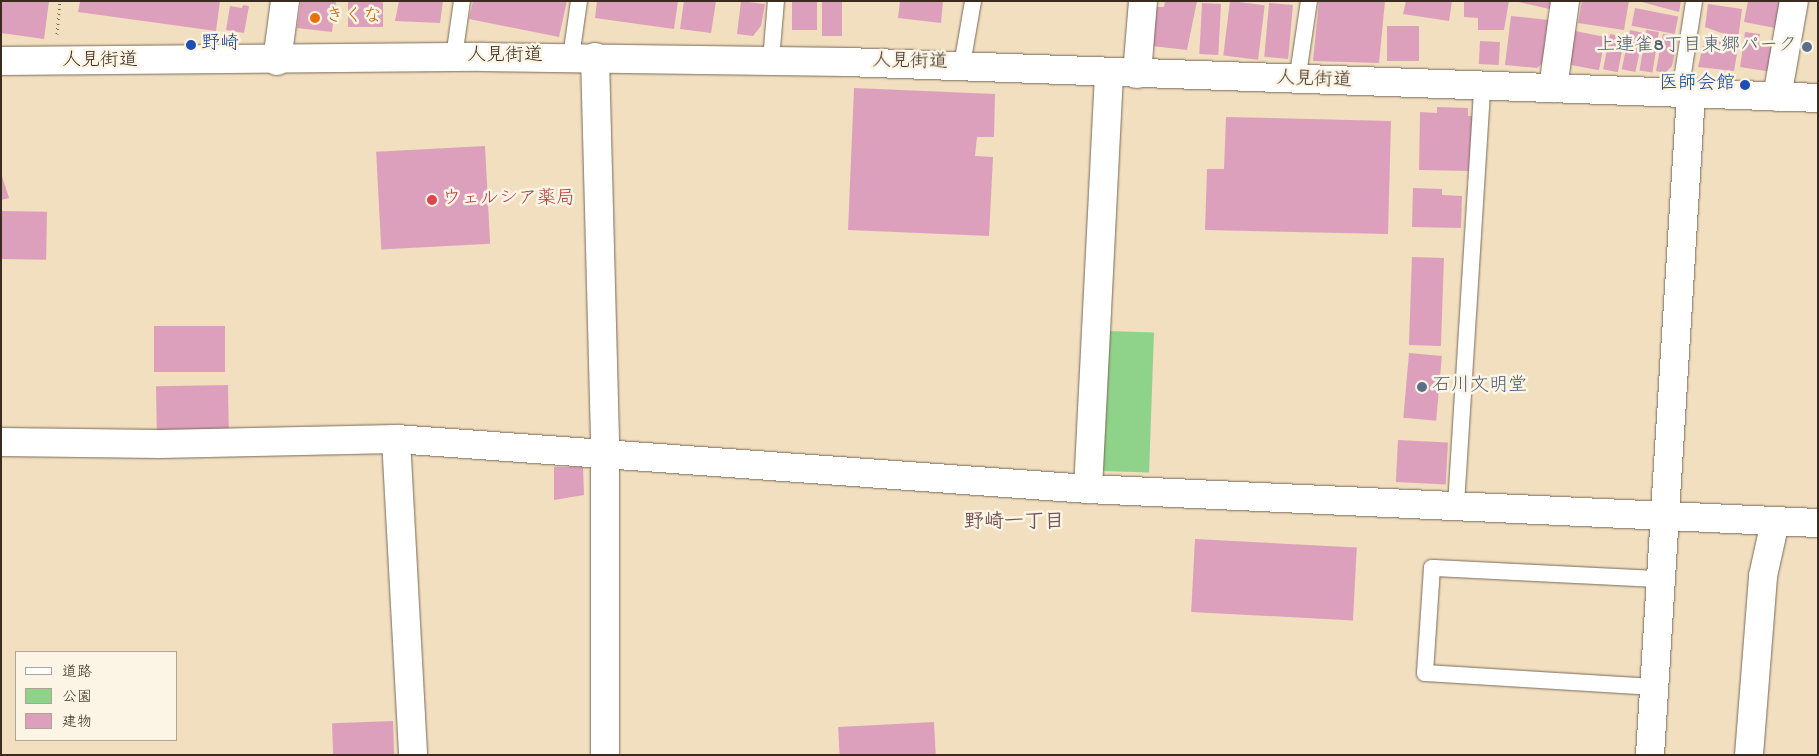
<!DOCTYPE html>
<html>
<head>
<meta charset="utf-8">
<style>
  body { margin:0 }
  #map { position:relative; width:1819px; height:756px; overflow:hidden; background:#f1dfc0; font-family:"Gochi Hand","Klee One",sans-serif }
  div>[style] { position:absolute }
  .green>* { inset:0; background:#8fd38b; transform-origin:0 0 }
  .building>* { inset:0; background:#dda0bc; transform-origin:0 0 }
  .path>* { height:3px; margin-top:-1.5px; transform-origin:0; background:repeating-linear-gradient(90deg,#7b6957 0 1px,transparent 0 5px) }
  .roads { filter:drop-shadow(0 0 1px #7b6957) drop-shadow(0 0 1px #7b6957) }
  .service>* { height:16px; margin:-8px; padding:0 8px; transform-origin:8px; border-radius:8px; background:#fff }
  .minor>* { height:28px; margin:-14px; padding:0 14px; transform-origin:14px; border-radius:14px; background:#fff }
  .secondary>* { height:28px; margin:-14px; padding:0 14px; transform-origin:14px; border-radius:14px; background:#fff }
  .dots>* { width:14px; height:14px; translate:-50% -50%; box-sizing:border-box; border:2px solid #fcf5e5; border-radius:50% }
  span { translate:-50% -50%; white-space:nowrap; text-align:center; line-height:1.15; -webkit-text-stroke:5px #fcf5e5; paint-order:stroke }
  .food-label { font-size:19px; color:#c56008 }
  .left { translate:0 -50%; text-align:left }
  .transit-label { font-size:19px; color:#164399 }
  .right { translate:-100% -50%; text-align:right }
  .service-label { font-size:19px; color:#4e5e75 }
  .street-label { font-size:19px; color:#3b2a1e }
  .health-label { font-size:19px; color:#be3a42 }
  .neighbourhood-label { font-size:20px; color:#745355; font-weight:700 }
  .frame { position:absolute; inset:0; border:2px solid #3b2a1e; pointer-events:none }
  .legend { position:absolute; left:15px; top:651px; width:162px; height:90px; box-sizing:border-box; background:#fcf5e5; border:1px solid #afa495; margin:0; padding:6px 9px; list-style:none; font-size:15px; color:#3b2a1e }
  .legend li { display:flex; align-items:center; gap:10px; height:25px }
  .legend b { width:25px; border:1px solid #afa495 }
</style>
</head>
<body>
<div id="map">
  <div class="green">
    <i style="left:1108px;top:331px;width:46px;height:140px;rotate:2deg"></i>
  </div>
  <div class="building">
    <i style="clip-path:polygon(1px 1px,49px 1px,44px 39px,1px 33px)"></i>
    <i style="clip-path:polygon(80px 1px,220px 1px,216px 31px,78px 12px)"></i>
    <i style="clip-path:polygon(301px 1px,336px 1px,332px 32px,297px 28px)"></i>
    <i style="left:348px;top:1px;width:35px;height:26px"></i>
    <i style="clip-path:polygon(399px 1px,443px 1px,440px 23px,395px 21px)"></i>
    <i style="clip-path:polygon(473px 1px,567px 1px,559px 37px,469px 19px)"></i>
    <i style="clip-path:polygon(597px 1px,678px 1px,674px 29px,595px 18px)"></i>
    <i style="clip-path:polygon(684px 1px,716px 1px,711px 33px,680px 29px)"></i>
    <i style="clip-path:polygon(741px 1px,765px 4px,761px 26px,753px 36px,737px 34px)"></i>
    <i style="left:792px;top:1px;width:25px;height:29px"></i>
    <i style="left:822px;top:1px;width:20px;height:35px"></i>
    <i style="clip-path:polygon(900px 1px,943px 1px,941px 23px,898px 18px)"></i>
    <i style="clip-path:polygon(1165px 1px,1197px 1px,1187px 50px,1152px 46px,1156px 7px,1164px 7px)"></i>
    <i style="left:1230px;top:1px;width:35px;height:55px;rotate:7deg"></i>
    <i style="clip-path:polygon(1319px 1px,1385px 1px,1379px 63px,1313px 61px)"></i>
    <i style="clip-path:polygon(1406px 1px,1452px 1px,1449px 21px,1403px 14px)"></i>
    <i style="clip-path:polygon(1464px 1px,1509px 1px,1504px 30px,1478px 30px,1478px 18px,1464px 17px)"></i>
    <i style="clip-path:polygon(1514px 1px,1555px 1px,1554px 10px)"></i>
    <i style="clip-path:polygon(1582px 1px,1629px 1px,1624px 30px,1578px 23px)"></i>
    <i style="clip-path:polygon(1638px 1px,1681px 1px,1679px 12px)"></i>
    <i style="clip-path:polygon(1748px 1px,1783px 1px,1775px 28px,1744px 22px)"></i>
    <i style="left:1202px;top:3px;width:19px;height:51px;rotate:3deg"></i>
    <i style="left:1269px;top:3px;width:24px;height:54px;rotate:5deg"></i>
    <i style="clip-path:polygon(1708px 4px,1742px 9px,1738px 39px,1705px 27px)"></i>
    <i style="clip-path:polygon(243px 5px,249px 6px,244px 33px,226px 30px,230px 6px,242px 8px)"></i>
    <i style="left:1635px;top:8px;width:44px;height:18px;rotate:11deg"></i>
    <i style="clip-path:polygon(1511px 16px,1549px 20px,1543px 63px,1537px 68px,1505px 65px)"></i>
    <i style="left:1387px;top:26px;width:32px;height:35px"></i>
    <i style="left:1630px;top:30px;width:14px;height:40px;rotate:12deg"></i>
    <i style="left:1646px;top:30px;width:13px;height:41px;rotate:9deg"></i>
    <i style="left:1575px;top:31px;width:31px;height:34px;rotate:11deg"></i>
    <i style="clip-path:polygon(1745px 32px,1760px 34px,1759px 42px,1776px 45px,1772px 72px,1740px 67px)"></i>
    <i style="left:1610px;top:34px;width:15px;height:36px;rotate:11deg"></i>
    <i style="clip-path:polygon(1663px 34px,1678px 37px,1672px 66px,1665px 73px,1656px 71px)"></i>
    <i style="left:1480px;top:41px;width:20px;height:23px;rotate:3deg"></i>
    <i style="clip-path:polygon(1718px 41px,1738px 48px,1734px 71px,1698px 67px,1703px 46px,1716px 48px)"></i>
    <i style="clip-path:polygon(854px 88px,995px 94px,994px 137px,977px 137px,975px 156px,993px 157px,989px 236px,848px 230px)"></i>
    <i style="clip-path:polygon(1437px 107px,1468px 108px,1468px 116px,1472px 116px,1470px 171px,1419px 170px,1420px 112px,1437px 113px)"></i>
    <i style="clip-path:polygon(1226px 117px,1391px 121px,1388px 234px,1205px 230px,1207px 169px,1224px 169px)"></i>
    <i style="left:485px;top:146px;width:98px;height:109px;rotate:87deg"></i>
    <i style="clip-path:polygon(1px 173px,9px 198px,1px 200px)"></i>
    <i style="clip-path:polygon(1413px 188px,1442px 189px,1442px 195px,1462px 196px,1461px 228px,1412px 227px)"></i>
    <i style="left:1px;top:211px;width:46px;height:48px;rotate:1deg"></i>
    <i style="left:1412px;top:257px;width:32px;height:88px;rotate:2deg"></i>
    <i style="left:225px;top:326px;width:46px;height:71px;rotate:90deg"></i>
    <i style="left:1409px;top:353px;width:33px;height:65px;rotate:5deg"></i>
    <i style="left:228px;top:385px;width:46px;height:72px;rotate:89deg"></i>
    <i style="left:1398px;top:440px;width:50px;height:42px;rotate:3deg"></i>
    <i style="clip-path:polygon(554px 467px,583px 467px,584px 495px,554px 500px)"></i>
    <i style="left:1195px;top:539px;width:162px;height:73px;rotate:3deg"></i>
    <i style="left:393px;top:721px;width:34px;height:61px;rotate:88deg"></i>
    <i style="left:934px;top:722px;width:33px;height:96px;rotate:87deg"></i>
  </div>
  <div class="path">
    <i style="left:57px;top:34px;width:33px;rotate:-85deg"></i>
  </div>
  <div class="roads">
    <div class="service">
      <i style="left:454px;top:57px;width:57px;rotate:-81.9deg"></i>
      <i style="left:571px;top:57px;width:57px;rotate:-81.9deg"></i>
      <i style="left:771px;top:60px;width:59px;rotate:-85.2deg"></i>
      <i style="left:962px;top:65px;width:65px;rotate:-80.2deg"></i>
      <i style="left:1297px;top:81px;width:81px;rotate:-81.5deg"></i>
      <i style="left:1680px;top:93px;width:93px;rotate:-81.3deg"></i>
      <i style="left:1456px;top:505px;width:418px;rotate:-86.4deg"></i>
      <i style="left:1654px;top:687px;width:229px;rotate:-176.5deg"></i>
      <i style="left:1425px;top:673px;width:105px;rotate:-86.2deg"></i>
      <i style="left:1432px;top:568px;width:227px;rotate:2.8deg"></i>
    </div>
    <div class="minor">
      <i style="left:595px;top:57px;width:395px;rotate:88.5deg"></i>
      <i style="left:605px;top:452px;width:303px;rotate:90deg"></i>
      <i style="left:277px;top:61px;width:61px;rotate:-82.4deg"></i>
      <i style="left:1137px;top:74px;width:73px;rotate:-85.3deg"></i>
      <i style="left:1553px;top:88px;width:88px;rotate:-82.1deg"></i>
      <i style="left:1777px;top:97px;width:97px;rotate:-80deg"></i>
      <i style="left:396px;top:439px;width:316px;rotate:86.9deg"></i>
      <i style="left:1px;top:442px;width:159px;rotate:0.7deg"></i>
      <i style="left:160px;top:444px;width:236px;rotate:-1.2deg"></i>
      <i style="left:396px;top:439px;width:694px;rotate:4.13deg"></i>
      <i style="left:1088px;top:489px;width:731px;rotate:2.67deg"></i>
      <i style="left:1088px;top:489px;width:417px;rotate:-87.1deg"></i>
      <i style="left:1650px;top:755px;width:662px;rotate:-86.45deg"></i>
      <i style="left:1749px;top:755px;width:180px;rotate:-85.5deg"></i>
      <i style="left:1763px;top:576px;width:55px;rotate:-77.5deg"></i>
    </div>
    <div class="secondary">
      <i style="left:1px;top:61px;width:482px;rotate:-0.5deg"></i>
      <i style="left:483px;top:57px;width:364px;rotate:0.8deg"></i>
      <i style="left:847px;top:62px;width:972px;rotate:2.12deg"></i>
    </div>
  </div>
  <div class="dots">
    <i style="left:315px;top:18px;background:#e8710a"></i>
    <i style="left:191px;top:45px;background:#1a4fb4"></i>
    <i style="left:1807px;top:47px;background:#5c6f8a"></i>
    <i style="left:1745px;top:85px;background:#1a4fb4"></i>
    <i style="left:432px;top:200px;background:#e0444e"></i>
    <i style="left:1422px;top:387px;background:#5c6f8a"></i>
  </div>
  <div class="food-label">
    <span class="left" style="left:325px;top:18px">きくな</span>
  </div>
  <div class="transit-label">
    <span class="left" style="left:201px;top:45px">野崎</span>
    <span class="right" style="left:1735px;top:85px">医師会館</span>
  </div>
  <div class="service-label">
    <span class="right" style="left:1797px;top:47px">上連雀8丁目東郷パーク</span>
    <span class="left" style="left:1432px;top:387px">石川文明堂</span>
  </div>
  <div class="street-label">
    <span style="left:505px;top:57px">人見街道</span>
    <span style="left:100px;top:62px">人見街道</span>
    <span style="left:910px;top:63px;rotate:1deg">人見街道</span>
    <span style="left:1314px;top:81px;rotate:2deg">人見街道</span>
  </div>
  <div class="health-label">
    <span class="left" style="left:442px;top:200px">ウェルシア薬局</span>
  </div>
  <div class="neighbourhood-label">
    <span style="left:1014px;top:523px">野崎一丁目</span>
  </div>
  <div class="frame"></div>
  <ul class="legend">
  <li><b style="height:6px;background:#fff"></b>道路</li>
  <li><b style="height:14px;background:#8fd38b"></b>公園</li>
  <li><b style="height:14px;background:#dda0bc"></b>建物</li>
  </ul>
</div>
</body>
</html>
